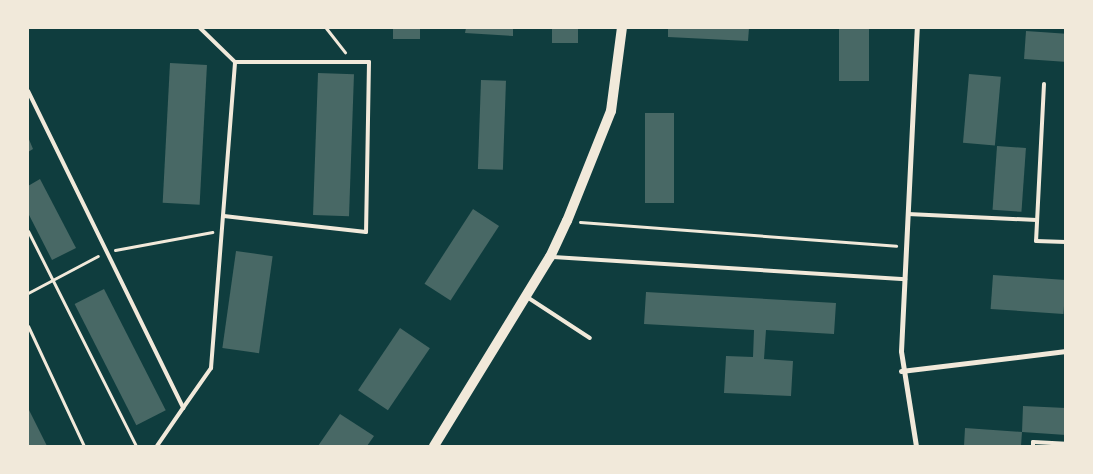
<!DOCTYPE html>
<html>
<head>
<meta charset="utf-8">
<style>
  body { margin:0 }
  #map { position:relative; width:1093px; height:474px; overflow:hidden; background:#0f3d3e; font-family:Rubik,sans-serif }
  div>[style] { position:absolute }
  .building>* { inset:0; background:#486865; transform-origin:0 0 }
  .path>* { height:3px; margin:-1.5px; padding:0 1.5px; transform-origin:1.5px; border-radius:1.5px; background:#f1e9da }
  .service>* { height:4px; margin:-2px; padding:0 2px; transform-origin:2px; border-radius:2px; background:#f1e9da }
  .minor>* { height:5px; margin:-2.5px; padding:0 2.5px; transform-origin:2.5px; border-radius:2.5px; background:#f1e9da }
  .secondary>* { height:10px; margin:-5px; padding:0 5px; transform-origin:5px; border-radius:5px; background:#f1e9da }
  span { translate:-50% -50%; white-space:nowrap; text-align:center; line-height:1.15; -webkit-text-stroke:5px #f1e9da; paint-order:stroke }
  .frame { position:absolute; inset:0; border:29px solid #f1e9da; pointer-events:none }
</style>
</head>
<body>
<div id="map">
  <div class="building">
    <i style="left:393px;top:28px;width:27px;height:11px"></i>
    <i style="clip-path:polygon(466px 28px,513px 28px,513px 36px,465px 33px)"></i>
    <i style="left:552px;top:28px;width:26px;height:15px"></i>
    <i style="clip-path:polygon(668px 28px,749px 28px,748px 41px,668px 37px)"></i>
    <i style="left:839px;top:28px;width:30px;height:53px"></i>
    <i style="left:1026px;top:31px;width:40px;height:28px;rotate:4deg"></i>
    <i style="left:170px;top:63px;width:37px;height:140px;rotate:3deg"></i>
    <i style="left:318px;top:73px;width:36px;height:142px;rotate:2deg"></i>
    <i style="left:969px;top:74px;width:32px;height:69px;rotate:5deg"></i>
    <i style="left:481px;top:80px;width:25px;height:89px;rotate:2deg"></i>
    <i style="left:645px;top:113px;width:29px;height:90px"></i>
    <i style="clip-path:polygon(28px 137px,33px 149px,28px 152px)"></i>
    <i style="left:997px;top:146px;width:29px;height:64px;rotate:4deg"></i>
    <i style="clip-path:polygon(40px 179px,76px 248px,52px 260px,28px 213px,28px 186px)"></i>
    <i style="left:473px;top:209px;width:31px;height:89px;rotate:33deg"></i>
    <i style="left:236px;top:251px;width:37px;height:98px;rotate:8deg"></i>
    <i style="left:993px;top:275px;width:73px;height:34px;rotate:4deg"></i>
    <i style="left:104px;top:289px;width:136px;height:33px;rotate:63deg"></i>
    <i style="clip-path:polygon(646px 292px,836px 303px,834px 334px,766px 330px,764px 359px,793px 361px,791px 396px,724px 393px,726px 356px,753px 357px,754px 330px,644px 324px)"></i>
    <i style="left:400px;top:328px;width:36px;height:75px;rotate:34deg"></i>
    <i style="clip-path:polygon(1023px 406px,1066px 408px,1066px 435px,1022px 432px,1021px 446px,964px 446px,965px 428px,1022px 432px)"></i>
    <i style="clip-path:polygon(28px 408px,47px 446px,28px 446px)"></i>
    <i style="clip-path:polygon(340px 414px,374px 436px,367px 446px,318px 446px)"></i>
  </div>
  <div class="path">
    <i style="left:326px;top:28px;width:31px;rotate:52deg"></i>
    <i style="left:580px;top:222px;width:317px;rotate:4.3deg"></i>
    <i style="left:28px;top:231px;width:241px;rotate:63.3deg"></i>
    <i style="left:115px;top:250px;width:99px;rotate:-10.5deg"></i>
    <i style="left:28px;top:293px;width:79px;rotate:-27.9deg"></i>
    <i style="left:28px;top:326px;width:132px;rotate:65deg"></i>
  </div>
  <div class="service">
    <i style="left:200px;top:28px;width:49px;rotate:44.2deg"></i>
    <i style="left:235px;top:62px;width:134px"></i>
    <i style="left:369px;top:62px;width:170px;rotate:91deg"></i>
    <i style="left:366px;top:232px;width:143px;rotate:-173.6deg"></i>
    <i style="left:1044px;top:84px;width:157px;rotate:92.9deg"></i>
    <i style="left:1036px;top:241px;width:30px;rotate:2deg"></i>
    <i style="left:28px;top:91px;width:353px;rotate:63.9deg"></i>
    <i style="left:183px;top:408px;width:46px;rotate:124.4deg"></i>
    <i style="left:908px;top:214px;width:129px;rotate:2.7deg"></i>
    <i style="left:553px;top:257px;width:353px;rotate:3.6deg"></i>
    <i style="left:527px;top:297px;width:75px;rotate:33.1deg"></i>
    <i style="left:183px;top:408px;width:49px;rotate:-55deg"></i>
    <i style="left:211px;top:368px;width:307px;rotate:-85.5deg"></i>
    <i style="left:1033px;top:446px;width:4px;rotate:-90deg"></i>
    <i style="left:1033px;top:442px;width:33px;rotate:3deg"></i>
  </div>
  <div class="minor">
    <i style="left:901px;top:371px;width:166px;rotate:-6.9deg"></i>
    <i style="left:916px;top:446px;width:96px;rotate:-99deg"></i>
    <i style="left:901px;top:351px;width:323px;rotate:-87.2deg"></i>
  </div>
  <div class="secondary">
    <i style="left:434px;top:446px;width:222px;rotate:-58.5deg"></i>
    <i style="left:550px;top:257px;width:40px;rotate:-65deg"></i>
    <i style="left:567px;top:221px;width:118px;rotate:-68.2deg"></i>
    <i style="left:611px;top:111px;width:84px;rotate:-82.5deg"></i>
  </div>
  <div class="frame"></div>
</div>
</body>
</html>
